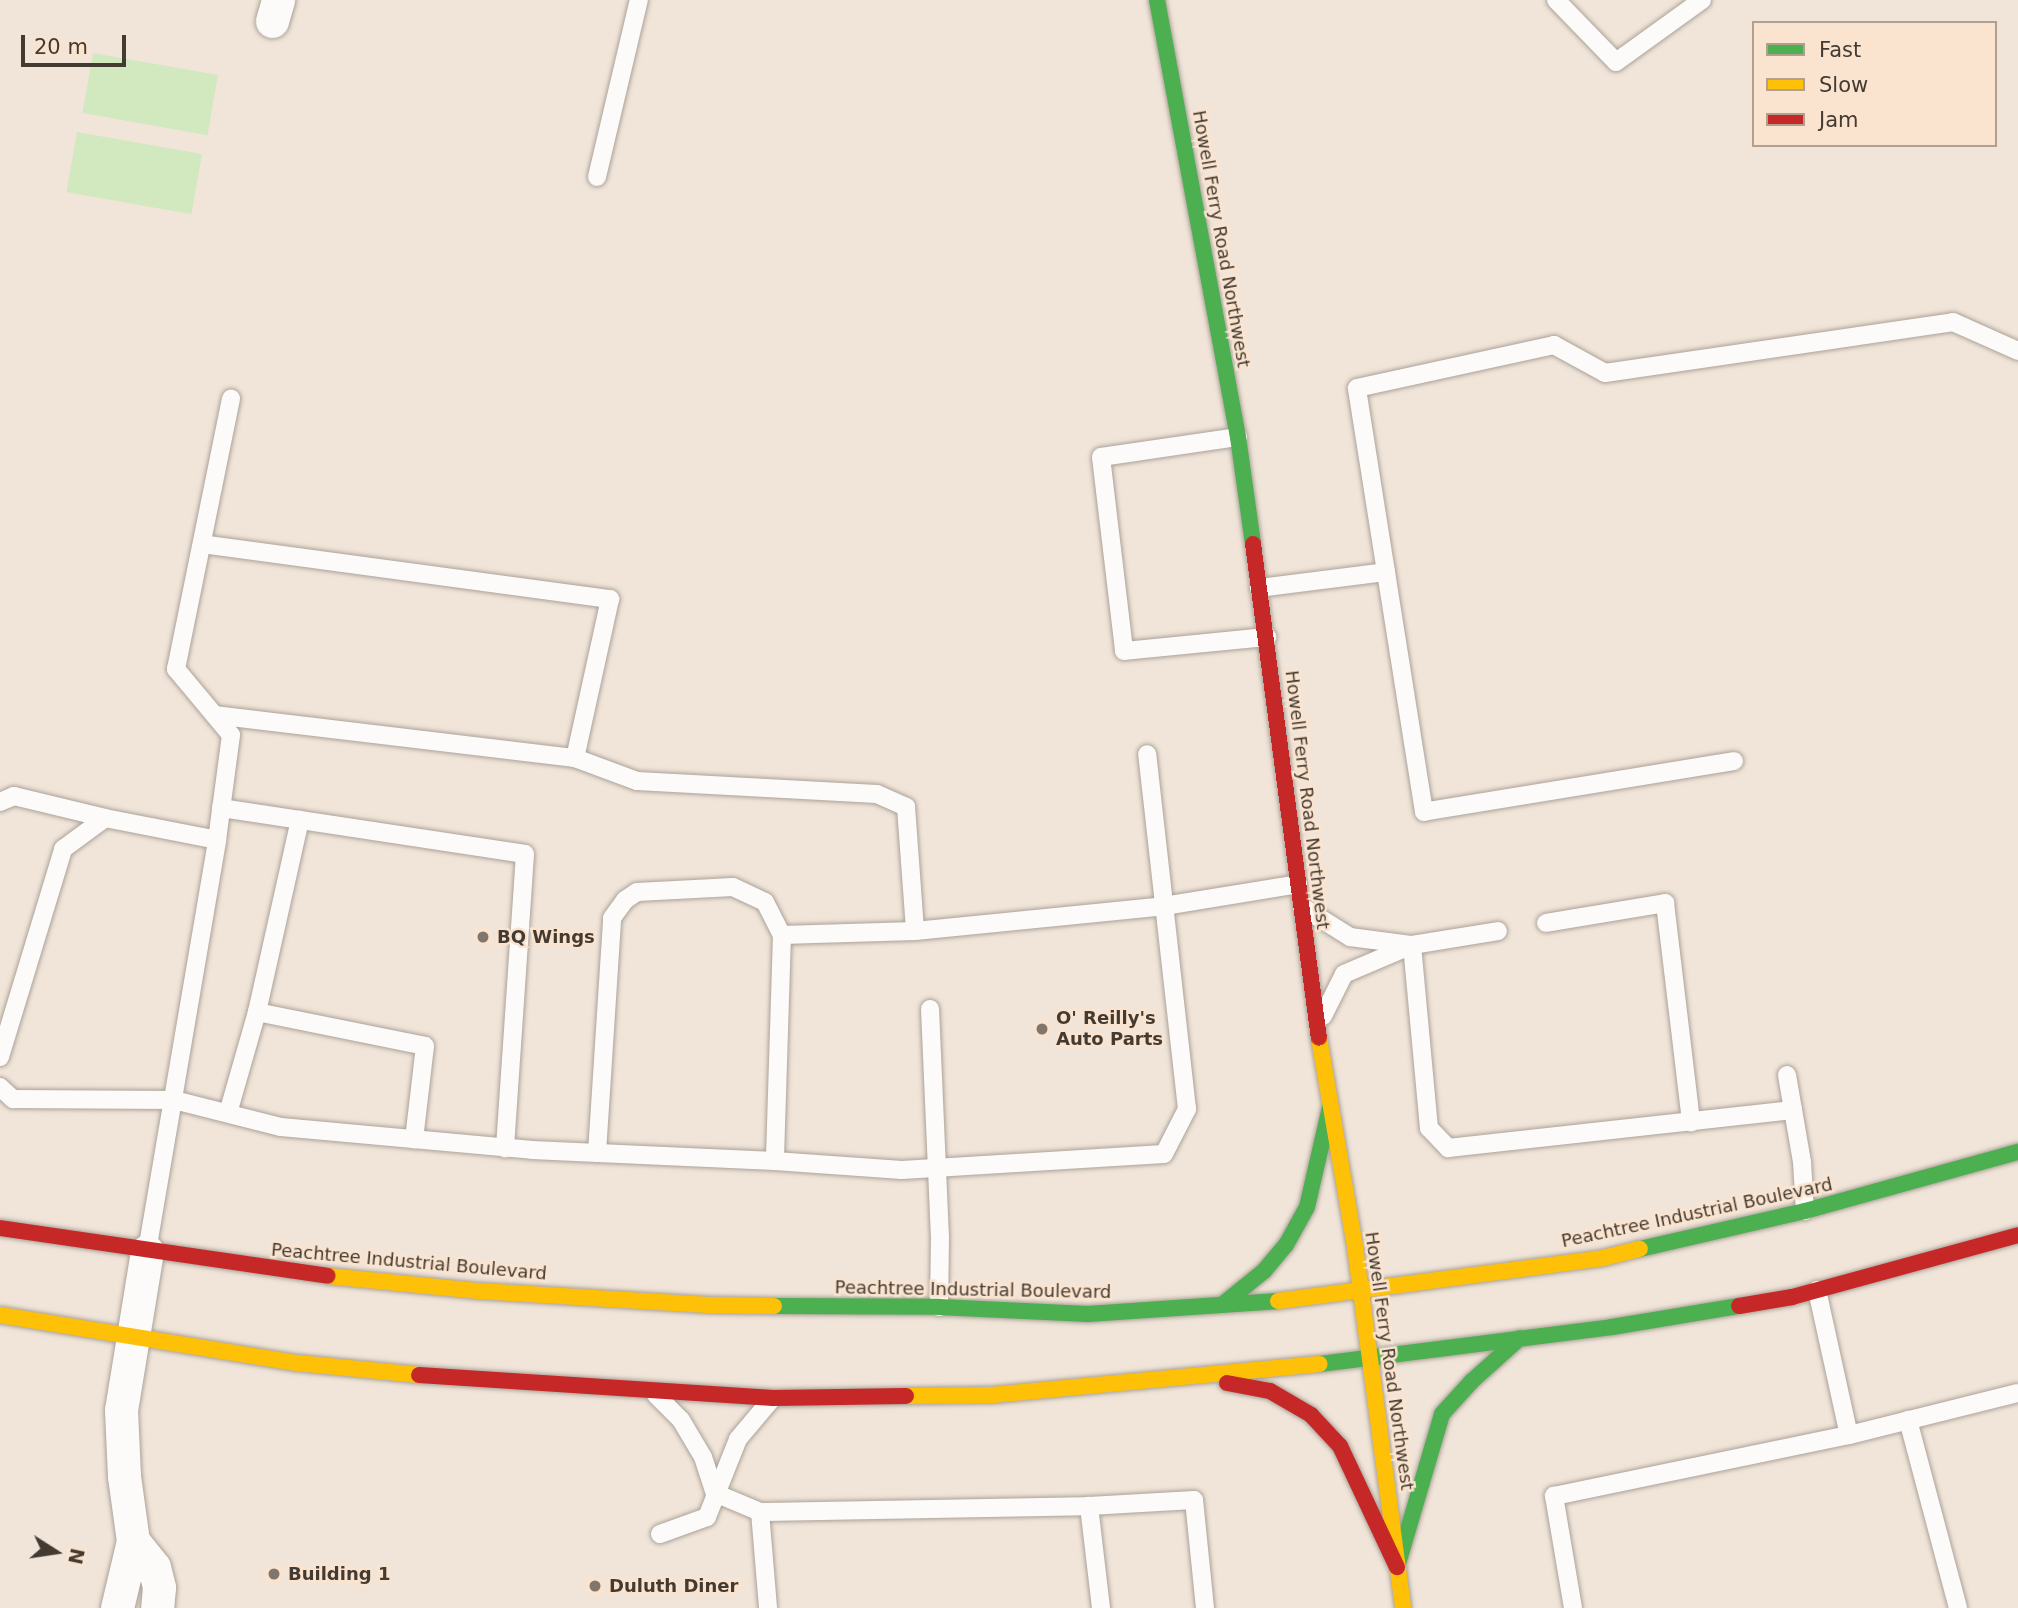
<!DOCTYPE html>
<html>
<head>
<meta charset="utf-8">
<style>
  body { margin:0 }
  #map { position:relative; width:2018px; height:1608px; overflow:hidden; background:#f1e5d9; font-family:"DejaVu Sans",sans-serif }
  div>[style] { position:absolute }
  .green>* { inset:0; background:#d2e9bf; transform-origin:0 0 }
  .roads { filter:drop-shadow(0 0 2px #aba299) drop-shadow(0 0 2px #aba299) }
  .lane>* { height:18px; margin:-9px; padding:0 9px; transform-origin:9px; border-radius:9px; background:#fdfbf9 }
  .street>* { height:33px; margin:-16.5px; padding:0 16.5px; transform-origin:16.5px; border-radius:16.5px; background:#fdfbf9 }
  .fast>* { height:16px; margin:-8px; padding:0 8px; transform-origin:8px; border-radius:8px; background:#4caf50 }
  .slow>* { height:16px; margin:-8px; padding:0 8px; transform-origin:8px; border-radius:8px; background:#ffc107 }
  .jam>* { height:16px; margin:-8px; padding:0 8px; transform-origin:8px; border-radius:8px; background:#c62828 }
  .dots>* { width:19px; height:19px; translate:-50% -50%; box-sizing:border-box; border:4px solid #fbe4cf; border-radius:50% }
  span { translate:-50% -50%; white-space:nowrap; text-align:center; line-height:1.15; -webkit-text-stroke:5px #fbe4cf; paint-order:stroke }
  .street-label { font-size:18px; color:#433b32 }
  .poi-label { font-size:18px; color:#433b32; font-weight:700 }
  .left { translate:0 -50%; text-align:left }
  .legend { position:absolute; left:1752px; top:21px; width:245px; height:126px; box-sizing:border-box; background:#fbe4cf; border:2px solid #b1a090; margin:0; padding:9px 12px; list-style:none; font-size:21px; color:#433b32 }
  .legend li { display:flex; align-items:center; gap:14px; height:35px }
  .legend b { width:35px; border:2px solid #b1a090 }
  .north { position:absolute; left:21px; top:1517px; width:70px; height:70px; -webkit-text-stroke:5px #fbe4cf; paint-order:stroke; rotate:102deg; font-size:19px; font-weight:700; line-height:28px; text-align:center; color:#433b32 }
  .north::after { content:''; display:block; margin:auto; width:24px; height:32px; background:#433b32; clip-path:polygon(50% 0,100% 100%,50% 72%,0 100%) }
  .scale { position:absolute; left:21px; top:35px; width:105px; height:32px; box-sizing:border-box; border:4px solid #433b32; border-top:0; padding-left:9px; font-size:21px; line-height:24px; white-space:nowrap; color:#433b32; -webkit-text-stroke:5px #fbe4cf; paint-order:stroke }
</style>
</head>
<body>
<div id="map">
  <div class="green">
    <i style="left:93px;top:53px;width:127px;height:61px;rotate:10deg"></i>
    <i style="left:77px;top:132px;width:127px;height:61px;rotate:10deg"></i>
  </div>
  <div class="roads">
    <div class="lane">
      <i style="left:1556px;top:0;width:86px;rotate:45.9deg"></i>
      <i style="left:1616px;top:62px;width:106px;rotate:-35.8deg"></i>
      <i style="left:597px;top:177px;width:182px;rotate:-76.7deg"></i>
      <i style="left:1238px;top:437px;width:138px;rotate:171.7deg"></i>
      <i style="left:1101px;top:457px;width:195px;rotate:83.2deg"></i>
      <i style="left:1124px;top:651px;width:144px;rotate:-5.6deg"></i>
      <i style="left:202px;top:544px;width:412px;rotate:7.7deg"></i>
      <i style="left:610px;top:599px;width:163px;rotate:102.4deg"></i>
      <i style="left:575px;top:758px;width:363px;rotate:-173.2deg"></i>
      <i style="left:1259px;top:588px;width:128px;rotate:-7.2deg"></i>
      <i style="left:575px;top:758px;width:66px;rotate:20.4deg"></i>
      <i style="left:637px;top:781px;width:240px;rotate:3.1deg"></i>
      <i style="left:877px;top:794px;width:32px;rotate:24deg"></i>
      <i style="left:906px;top:807px;width:124px;rotate:85.8deg"></i>
      <i style="left:915px;top:931px;width:133px;rotate:178.3deg"></i>
      <i style="left:782px;top:935px;width:226px;rotate:91.8deg"></i>
      <i style="left:775px;top:1161px;width:127px;rotate:4.1deg"></i>
      <i style="left:902px;top:1170px;width:262px;rotate:-3.5deg"></i>
      <i style="left:1164px;top:1154px;width:51px;rotate:-62.9deg"></i>
      <i style="left:1187px;top:1109px;width:357px;rotate:-96.4deg"></i>
      <i style="left:1734px;top:761px;width:314px;rotate:170.7deg"></i>
      <i style="left:1424px;top:812px;width:429px;rotate:-99deg"></i>
      <i style="left:1357px;top:388px;width:202px;rotate:-12.3deg"></i>
      <i style="left:1554px;top:345px;width:58px;rotate:28.8deg"></i>
      <i style="left:1605px;top:373px;width:352px;rotate:-8.3deg"></i>
      <i style="left:1953px;top:322px;width:71px;rotate:24deg"></i>
      <i style="left:0;top:802px;width:15px;rotate:-23deg"></i>
      <i style="left:14px;top:796px;width:94px;rotate:13.6deg"></i>
      <i style="left:221px;top:808px;width:307px;rotate:8.6deg"></i>
      <i style="left:525px;top:854px;width:295px;rotate:93.9deg"></i>
      <i style="left:1302px;top:907px;width:57px;rotate:32deg"></i>
      <i style="left:1350px;top:937px;width:63px;rotate:7.4deg"></i>
      <i style="left:1546px;top:923px;width:121px;rotate:-9.5deg"></i>
      <i style="left:1665px;top:903px;width:221px;rotate:83.2deg"></i>
      <i style="left:915px;top:931px;width:250px;rotate:-5.7deg"></i>
      <i style="left:1164px;top:906px;width:136px;rotate:-9.3deg"></i>
      <i style="left:1412px;top:945px;width:184px;rotate:84.7deg"></i>
      <i style="left:1429px;top:1128px;width:28px;rotate:46deg"></i>
      <i style="left:1448px;top:1148px;width:347px;rotate:-6.3deg"></i>
      <i style="left:930px;top:1009px;width:228px;rotate:87.5deg"></i>
      <i style="left:940px;top:1237px;width:70px;rotate:90.8deg"></i>
      <i style="left:257px;top:1012px;width:197px;rotate:-77.4deg"></i>
      <i style="left:1323px;top:1016px;width:47px;rotate:-63.4deg"></i>
      <i style="left:1344px;top:974px;width:74px;rotate:-23.1deg"></i>
      <i style="left:1412px;top:945px;width:87px;rotate:-9.2deg"></i>
      <i style="left:0;top:1057px;width:217px;rotate:-73.1deg"></i>
      <i style="left:63px;top:849px;width:52px;rotate:-36.4deg"></i>
      <i style="left:105px;top:818px;width:114px;rotate:11.1deg"></i>
      <i style="left:1787px;top:1075px;width:88px;rotate:80.2deg"></i>
      <i style="left:1802px;top:1162px;width:49px;rotate:86.5deg"></i>
      <i style="left:0;top:1087px;width:18px;rotate:43deg"></i>
      <i style="left:13px;top:1099px;width:161px;rotate:0.4deg"></i>
      <i style="left:174px;top:1100px;width:110px;rotate:14.2deg"></i>
      <i style="left:281px;top:1127px;width:252px;rotate:5.2deg"></i>
      <i style="left:532px;top:1150px;width:243px;rotate:2.6deg"></i>
      <i style="left:228px;top:1113px;width:105px;rotate:-74deg"></i>
      <i style="left:257px;top:1012px;width:171px;rotate:11.4deg"></i>
      <i style="left:425px;top:1046px;width:94px;rotate:96.7deg"></i>
      <i style="left:597px;top:1153px;width:235px;rotate:-86.3deg"></i>
      <i style="left:612px;top:918px;width:22px;rotate:-54deg"></i>
      <i style="left:625px;top:900px;width:14px;rotate:-34deg"></i>
      <i style="left:637px;top:892px;width:96px;rotate:-3deg"></i>
      <i style="left:733px;top:887px;width:35px;rotate:25deg"></i>
      <i style="left:765px;top:902px;width:37px;rotate:63deg"></i>
      <i style="left:147px;top:1251px;width:417px;rotate:-80.3deg"></i>
      <i style="left:217px;top:840px;width:106px;rotate:-82.4deg"></i>
      <i style="left:231px;top:735px;width:86px;rotate:-129.8deg"></i>
      <i style="left:176px;top:669px;width:276px;rotate:-78.5deg"></i>
      <i style="left:1817px;top:1290px;width:148px;rotate:77.6deg"></i>
      <i style="left:1849px;top:1435px;width:174px;rotate:-14deg"></i>
      <i style="left:656px;top:1395px;width:35px;rotate:45deg"></i>
      <i style="left:681px;top:1420px;width:43px;rotate:59.3deg"></i>
      <i style="left:703px;top:1457px;width:38px;rotate:72deg"></i>
      <i style="left:715px;top:1493px;width:49px;rotate:22.9deg"></i>
      <i style="left:760px;top:1512px;width:329px;rotate:-1deg"></i>
      <i style="left:1908px;top:1420px;width:195px;rotate:75.1deg"></i>
      <i style="left:760px;top:1512px;width:96px;rotate:85.2deg"></i>
      <i style="left:660px;top:1534px;width:50px;rotate:-19.9deg"></i>
      <i style="left:707px;top:1517px;width:84px;rotate:-68.3deg"></i>
      <i style="left:738px;top:1439px;width:51px;rotate:-49.8deg"></i>
      <i style="left:1101px;top:1608px;width:103px;rotate:-96.7deg"></i>
      <i style="left:1089px;top:1506px;width:105px;rotate:-3.3deg"></i>
      <i style="left:1194px;top:1500px;width:109px;rotate:84.2deg"></i>
      <i style="left:1573px;top:1608px;width:114px;rotate:-99.6deg"></i>
      <i style="left:1554px;top:1496px;width:301px;rotate:-11.7deg"></i>
    </div>
    <div class="street">
      <i style="left:272px;top:21px;width:22px;rotate:-74deg"></i>
      <i style="left:133px;top:1541px;width:33px;rotate:51deg"></i>
      <i style="left:154px;top:1567px;width:21px;rotate:76deg"></i>
      <i style="left:159px;top:1587px;width:21px;rotate:95deg"></i>
      <i style="left:117px;top:1608px;width:69px;rotate:-76.6deg"></i>
      <i style="left:133px;top:1541px;width:66px;rotate:-97.9deg"></i>
      <i style="left:124px;top:1476px;width:66px;rotate:-92.6deg"></i>
      <i style="left:121px;top:1410px;width:161px;rotate:-80.7deg"></i>
    </div>
    <div class="fast">
      <i style="left:1157px;top:0;width:444px;rotate:79.5deg"></i>
      <i style="left:1238px;top:437px;width:108px;rotate:82deg"></i>
      <i style="left:1640px;top:1249px;width:169px;rotate:-13deg"></i>
      <i style="left:1805px;top:1211px;width:221px;rotate:-15.5deg"></i>
      <i style="left:1222px;top:1305px;width:54px;rotate:-39deg"></i>
      <i style="left:1264px;top:1271px;width:34px;rotate:-50deg"></i>
      <i style="left:1286px;top:1245px;width:43px;rotate:-61.1deg"></i>
      <i style="left:1307px;top:1207px;width:103px;rotate:-77deg"></i>
      <i style="left:774px;top:1306px;width:165px;rotate:0.3deg"></i>
      <i style="left:939px;top:1307px;width:149px;rotate:2.7deg"></i>
      <i style="left:1088px;top:1314px;width:190px;rotate:-3.9deg"></i>
      <i style="left:1320px;top:1364px;width:294px;rotate:-7.2deg"></i>
      <i style="left:1612px;top:1327px;width:129px;rotate:-9.4deg"></i>
      <i style="left:1397px;top:1567px;width:159px;rotate:-73.6deg"></i>
      <i style="left:1442px;top:1414px;width:45px;rotate:-47.7deg"></i>
      <i style="left:1472px;top:1381px;width:64px;rotate:-41.9deg"></i>
    </div>
    <div class="slow">
      <i style="left:1319px;top:1038px;width:212px;rotate:80.2deg"></i>
      <i style="left:1355px;top:1247px;width:364px;rotate:82.4deg"></i>
      <i style="left:328px;top:1276px;width:152px;rotate:5.7deg"></i>
      <i style="left:479px;top:1291px;width:230px;rotate:3.5deg"></i>
      <i style="left:709px;top:1305px;width:65px;rotate:0.9deg"></i>
      <i style="left:1278px;top:1301px;width:328px;rotate:-7.5deg"></i>
      <i style="left:1603px;top:1258px;width:38px;rotate:-14deg"></i>
      <i style="left:0;top:1315px;width:301px;rotate:9.2deg"></i>
      <i style="left:297px;top:1363px;width:123px;rotate:5.6deg"></i>
      <i style="left:906px;top:1396px;width:86px;rotate:-0.7deg"></i>
      <i style="left:992px;top:1395px;width:329px;rotate:-5.4deg"></i>
    </div>
    <div class="jam">
      <i style="left:1253px;top:544px;width:498px;rotate:82.4deg"></i>
      <i style="left:0;top:1228px;width:331px;rotate:8.3deg"></i>
      <i style="left:1739px;top:1306px;width:54px;rotate:-9.6deg"></i>
      <i style="left:1792px;top:1297px;width:234px;rotate:-15.3deg"></i>
      <i style="left:419px;top:1375px;width:355px;rotate:3.7deg"></i>
      <i style="left:773px;top:1398px;width:133px;rotate:-0.9deg"></i>
      <i style="left:1227px;top:1383px;width:44px;rotate:10.5deg"></i>
      <i style="left:1270px;top:1391px;width:48px;rotate:30.3deg"></i>
      <i style="left:1311px;top:1415px;width:42px;rotate:46.9deg"></i>
      <i style="left:1340px;top:1446px;width:134px;rotate:64.8deg"></i>
    </div>
  </div>
  <div class="dots">
    <i style="left:483px;top:937px;background:#80766c"></i>
    <i style="left:1042px;top:1029px;background:#80766c"></i>
    <i style="left:274px;top:1574px;background:#80766c"></i>
    <i style="left:595px;top:1586px;background:#80766c"></i>
  </div>
  <div class="street-label">
    <span style="left:1221px;top:239px;rotate:80deg">Howell Ferry Road Northwest</span>
    <span style="left:1307px;top:800px;rotate:83deg">Howell Ferry Road Northwest</span>
    <span style="left:1697px;top:1213px;rotate:-12deg">Peachtree Industrial Boulevard</span>
    <span style="left:409px;top:1262px;rotate:5deg">Peachtree Industrial Boulevard</span>
    <span style="left:973px;top:1290px;rotate:1deg">Peachtree Industrial Boulevard</span>
    <span style="left:1389px;top:1361px;rotate:82deg">Howell Ferry Road Northwest</span>
  </div>
  <div class="poi-label">
    <span class="left" style="left:497px;top:937px">BQ Wings</span>
    <span class="left" style="left:1056px;top:1029px">O' Reilly's<br>Auto Parts</span>
    <span class="left" style="left:288px;top:1574px">Building 1</span>
    <span class="left" style="left:609px;top:1586px">Duluth Diner</span>
  </div>
  <ul class="legend">
  <li><b style="height:9px;background:#4caf50"></b>Fast</li>
  <li><b style="height:9px;background:#ffc107"></b>Slow</li>
  <li><b style="height:9px;background:#c62828"></b>Jam</li>
  </ul>
  <div class="north">N</div>
  <div class="scale">20 m</div>
</div>
</body>
</html>
